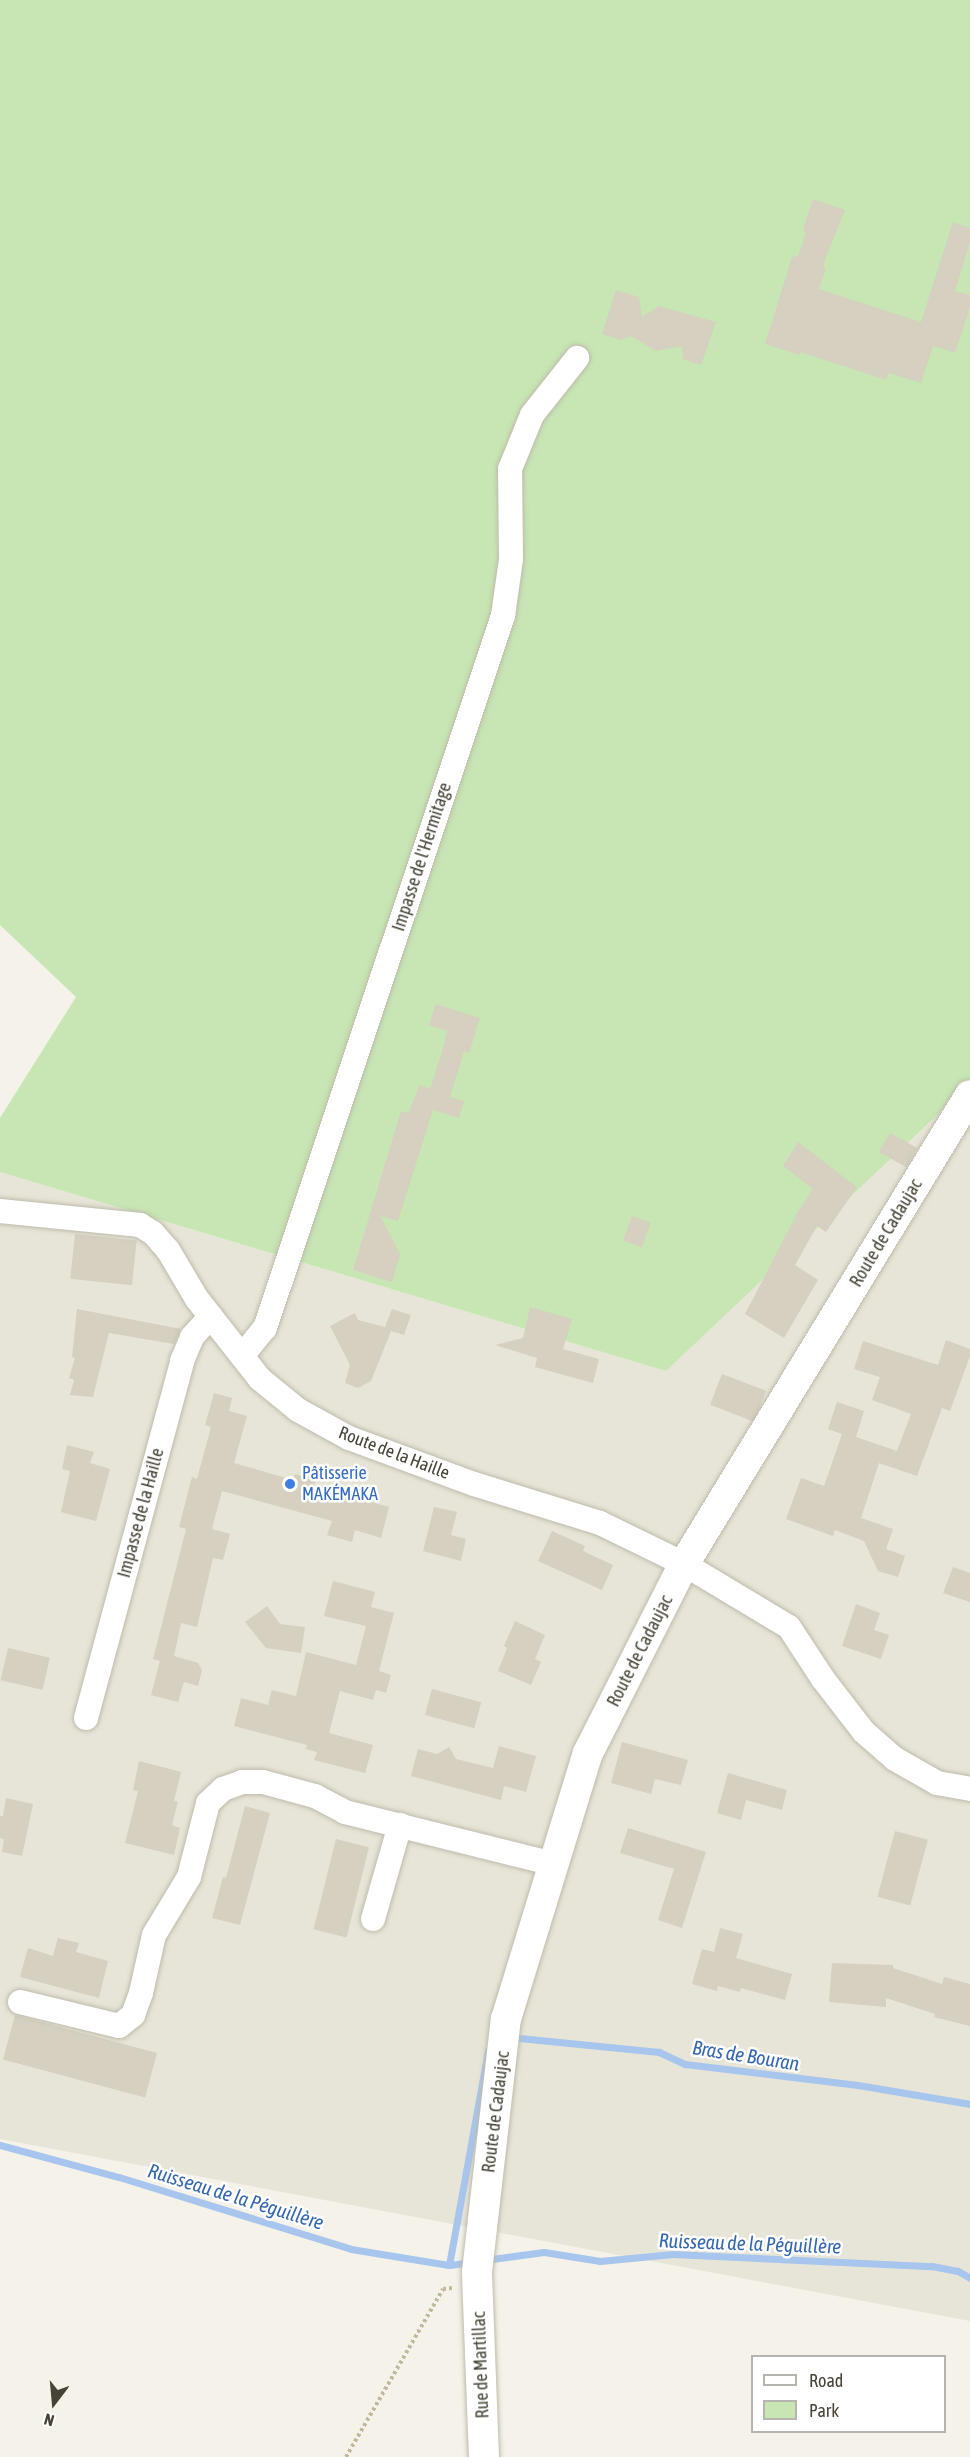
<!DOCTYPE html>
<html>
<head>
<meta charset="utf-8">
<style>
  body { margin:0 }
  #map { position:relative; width:970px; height:2457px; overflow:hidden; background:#f4f2e9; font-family:"Asap Condensed",sans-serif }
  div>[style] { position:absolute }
  .residential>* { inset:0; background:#e7e5d7 }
  .green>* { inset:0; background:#c7e6b3 }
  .stream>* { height:7px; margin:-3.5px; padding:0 3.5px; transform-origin:3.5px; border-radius:3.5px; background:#a8c5ed }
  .building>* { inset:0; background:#d5d0bf; transform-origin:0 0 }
  .path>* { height:4px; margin-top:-2px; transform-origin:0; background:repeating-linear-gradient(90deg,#c0b99d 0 3px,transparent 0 6px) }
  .roads { filter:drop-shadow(0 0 2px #bfbbac) drop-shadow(0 0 2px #bfbbac) }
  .minor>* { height:24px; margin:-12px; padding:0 12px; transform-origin:12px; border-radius:12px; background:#fff }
  .tertiary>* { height:30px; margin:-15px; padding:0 15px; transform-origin:15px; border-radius:15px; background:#fff }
  .dots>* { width:16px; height:16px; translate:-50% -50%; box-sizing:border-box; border:3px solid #fff; border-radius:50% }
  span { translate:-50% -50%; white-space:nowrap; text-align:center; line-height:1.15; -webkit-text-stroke:5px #fff; paint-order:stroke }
  .street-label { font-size:18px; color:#474337 }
  .shop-label { font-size:18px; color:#366cbe }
  .left { translate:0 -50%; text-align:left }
  .water-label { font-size:20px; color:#3567ae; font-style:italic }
  .legend { position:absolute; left:751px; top:2355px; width:195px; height:78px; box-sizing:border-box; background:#fff; border:2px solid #b5b4af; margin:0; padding:8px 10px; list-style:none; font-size:18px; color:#474337 }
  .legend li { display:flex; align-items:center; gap:12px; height:30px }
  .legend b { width:30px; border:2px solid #b5b4af }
  .north { position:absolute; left:24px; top:2373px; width:60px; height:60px; -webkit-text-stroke:4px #fff; paint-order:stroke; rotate:196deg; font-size:16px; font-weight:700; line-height:24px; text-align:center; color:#474337 }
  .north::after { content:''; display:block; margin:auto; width:21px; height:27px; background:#474337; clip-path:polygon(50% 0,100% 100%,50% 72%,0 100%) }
</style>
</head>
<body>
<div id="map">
  <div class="residential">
    <i style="clip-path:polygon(970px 1084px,970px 2321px,0 2139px,0 1172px,666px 1371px)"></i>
  </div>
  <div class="green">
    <i style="clip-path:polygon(0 0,970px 0,970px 1084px,666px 1371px,0 1172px,0 1118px,76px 997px,0 925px)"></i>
  </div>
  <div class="stream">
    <i style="left:519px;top:2038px;width:141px;rotate:5.7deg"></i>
    <i style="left:659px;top:2052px;width:29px;rotate:25deg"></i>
    <i style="left:685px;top:2064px;width:174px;rotate:6.9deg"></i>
    <i style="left:858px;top:2085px;width:114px;rotate:9.6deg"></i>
    <i style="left:0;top:2145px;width:123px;rotate:15.1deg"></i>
    <i style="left:119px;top:2177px;width:243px;rotate:17.2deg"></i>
    <i style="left:351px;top:2249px;width:99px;rotate:9.3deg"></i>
    <i style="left:449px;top:2265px;width:16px;rotate:-7deg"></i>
    <i style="left:492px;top:2259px;width:52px;rotate:-7.7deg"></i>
    <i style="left:544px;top:2252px;width:57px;rotate:9.1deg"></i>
    <i style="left:600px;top:2261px;width:73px;rotate:-5.5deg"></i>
    <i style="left:673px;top:2254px;width:259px;rotate:2.7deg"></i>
    <i style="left:932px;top:2266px;width:26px;rotate:11deg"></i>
    <i style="left:958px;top:2271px;width:14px;rotate:30deg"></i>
    <i style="left:449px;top:2265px;width:218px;rotate:-79.7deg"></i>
  </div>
  <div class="building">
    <i style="clip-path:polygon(813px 199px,845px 210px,823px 265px,826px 269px,819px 289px,921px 322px,953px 222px,970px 228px,970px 242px,955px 291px,970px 295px,970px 307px,955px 353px,933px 346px,921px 383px,889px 373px,886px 380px,801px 352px,800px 355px,765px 344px,792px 257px,798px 256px,806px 233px,803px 230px)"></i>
    <i style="clip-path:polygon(616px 290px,639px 297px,642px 317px,659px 306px,716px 322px,701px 365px,683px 359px,682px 346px,656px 351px,631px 336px,621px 340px,602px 334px)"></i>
    <i style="clip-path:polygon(436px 1004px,480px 1018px,469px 1053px,464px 1051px,450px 1097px,464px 1101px,459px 1118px,433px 1110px,398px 1221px,380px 1216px,400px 1254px,392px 1282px,353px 1270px,401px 1111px,408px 1113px,420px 1085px,430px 1089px,444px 1045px,447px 1031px,429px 1025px)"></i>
    <i style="left:890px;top:1133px;width:31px;height:22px;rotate:29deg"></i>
    <i style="clip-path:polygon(798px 1142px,857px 1187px,826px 1232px,817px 1226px,795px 1265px,818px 1280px,784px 1338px,745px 1314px,798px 1212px,813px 1189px,783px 1166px)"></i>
    <i style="left:632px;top:1216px;width:20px;height:26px;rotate:20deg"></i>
    <i style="left:75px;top:1234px;width:62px;height:45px;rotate:6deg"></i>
    <i style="clip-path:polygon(530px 1307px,572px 1319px,563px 1349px,599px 1359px,593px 1383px,535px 1367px,537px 1358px,495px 1345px,523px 1338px)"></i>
    <i style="clip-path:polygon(77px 1309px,181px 1329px,174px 1344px,109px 1333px,93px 1397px,70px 1395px,74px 1380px,69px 1378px,75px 1358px,72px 1357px)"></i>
    <i style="clip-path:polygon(392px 1309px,411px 1315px,404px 1335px,391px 1331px,371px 1381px,358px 1388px,345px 1383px,350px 1365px,330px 1326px,355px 1313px,358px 1320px,385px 1327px)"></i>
    <i style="clip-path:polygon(946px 1340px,970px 1349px,970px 1356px,950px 1411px,942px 1408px,917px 1476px,879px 1463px,861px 1518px,893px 1529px,886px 1549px,905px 1556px,898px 1577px,878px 1571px,864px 1541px,835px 1530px,833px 1536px,786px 1519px,801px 1478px,824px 1486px,842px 1434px,828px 1429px,837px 1402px,864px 1411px,856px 1437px,897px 1451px,911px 1414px,872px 1400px,880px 1377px,854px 1369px,863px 1341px,938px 1365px)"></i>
    <i style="left:722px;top:1374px;width:47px;height:33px;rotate:21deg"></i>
    <i style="clip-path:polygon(214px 1393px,232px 1398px,229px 1411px,247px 1416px,234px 1463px,293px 1480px,295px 1474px,316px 1480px,314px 1486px,389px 1507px,381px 1538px,355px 1530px,352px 1542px,327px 1535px,332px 1521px,222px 1491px,212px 1529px,230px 1534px,223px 1560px,213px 1558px,197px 1627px,181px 1623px,174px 1656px,198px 1663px,202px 1670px,198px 1686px,184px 1682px,178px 1702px,151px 1695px,160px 1661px,153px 1659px,186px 1529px,179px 1527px,192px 1477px,197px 1479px,211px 1427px,205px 1425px)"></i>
    <i style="clip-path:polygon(67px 1445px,94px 1452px,90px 1463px,110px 1469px,96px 1521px,61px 1512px,70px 1471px,62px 1469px)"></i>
    <i style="clip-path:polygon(434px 1507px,457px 1512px,451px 1535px,466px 1539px,461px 1561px,423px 1551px)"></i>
    <i style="clip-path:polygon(552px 1531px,585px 1546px,583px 1551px,613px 1565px,602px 1590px,538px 1561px)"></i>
    <i style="clip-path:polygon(953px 1567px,970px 1573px,970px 1602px,943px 1593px)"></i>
    <i style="clip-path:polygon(333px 1581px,375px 1592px,371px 1607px,394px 1613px,379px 1671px,391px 1675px,386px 1693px,376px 1690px,373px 1700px,340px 1691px,329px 1733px,373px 1745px,365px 1773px,314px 1760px,317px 1752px,306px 1749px,307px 1745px,234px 1726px,241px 1698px,268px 1705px,272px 1690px,296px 1696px,306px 1652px,356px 1665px,366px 1626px,324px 1616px)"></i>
    <i style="clip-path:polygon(856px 1604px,880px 1613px,874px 1630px,889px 1635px,881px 1659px,842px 1646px)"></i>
    <i style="clip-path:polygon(267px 1606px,280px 1624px,305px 1627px,301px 1653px,266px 1648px,245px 1622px)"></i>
    <i style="clip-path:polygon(515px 1621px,545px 1635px,535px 1659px,541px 1662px,531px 1685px,498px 1671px,507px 1648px,504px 1646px)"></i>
    <i style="left:8px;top:1648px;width:43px;height:33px;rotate:13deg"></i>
    <i style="left:432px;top:1689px;width:51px;height:27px;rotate:15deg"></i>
    <i style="clip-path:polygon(622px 1742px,688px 1760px,681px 1785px,655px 1779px,651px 1794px,611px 1783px)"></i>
    <i style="clip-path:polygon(499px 1746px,536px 1756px,526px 1792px,504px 1786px,501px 1800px,411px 1776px,418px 1749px,437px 1754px,449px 1747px,456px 1759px,493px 1768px)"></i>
    <i style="clip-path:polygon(139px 1761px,181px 1772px,174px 1801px,178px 1802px,172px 1825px,180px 1828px,174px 1855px,125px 1843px,138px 1791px,133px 1790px)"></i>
    <i style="clip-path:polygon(728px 1773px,787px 1790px,782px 1810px,746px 1800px,741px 1820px,717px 1813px)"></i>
    <i style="clip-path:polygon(6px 1798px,33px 1804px,22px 1856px,2px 1852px,4px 1839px,0 1838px,0 1816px,3px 1816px)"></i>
    <i style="clip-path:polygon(245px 1806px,270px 1813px,240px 1925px,212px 1918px,223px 1877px,226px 1878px)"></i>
    <i style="clip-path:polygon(628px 1828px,706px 1852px,682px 1928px,658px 1920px,674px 1869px,620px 1853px)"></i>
    <i style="left:895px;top:1831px;width:34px;height:68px;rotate:15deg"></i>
    <i style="left:336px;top:1839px;width:34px;height:93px;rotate:14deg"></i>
    <i style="clip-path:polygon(720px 1928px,743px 1934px,736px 1958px,792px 1974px,785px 2000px,741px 1988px,740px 1992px,718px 1986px,717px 1991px,692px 1984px,702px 1949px,714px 1952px)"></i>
    <i style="clip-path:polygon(58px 1938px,79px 1943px,76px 1952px,108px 1961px,99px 1998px,20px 1977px,28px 1948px,53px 1956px)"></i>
    <i style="clip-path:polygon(832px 1963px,893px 1965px,893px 1968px,942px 1984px,944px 1977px,970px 1984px,970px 2026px,934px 2017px,935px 2014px,886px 1998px,886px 2007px,829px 2002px)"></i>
    <i style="left:15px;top:2015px;width:147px;height:46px;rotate:15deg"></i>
  </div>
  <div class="path">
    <i style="left:346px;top:2457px;width:194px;rotate:-60deg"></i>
    <i style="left:443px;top:2289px;width:9px;rotate:-6deg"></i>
  </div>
  <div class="roads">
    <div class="minor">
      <i style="left:0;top:1211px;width:141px;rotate:5.7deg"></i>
      <i style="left:140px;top:1225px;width:15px;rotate:32deg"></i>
      <i style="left:153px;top:1233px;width:23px;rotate:49deg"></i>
      <i style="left:168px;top:1250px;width:57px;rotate:59.4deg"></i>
      <i style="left:197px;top:1299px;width:102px;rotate:51.8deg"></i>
      <i style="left:260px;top:1379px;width:49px;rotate:39.2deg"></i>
      <i style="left:298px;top:1410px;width:58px;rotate:28.8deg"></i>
      <i style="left:349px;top:1438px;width:133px;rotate:20.2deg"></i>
      <i style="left:474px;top:1484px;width:132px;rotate:17.2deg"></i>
      <i style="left:600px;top:1523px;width:93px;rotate:26deg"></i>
      <i style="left:684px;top:1564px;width:122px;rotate:31deg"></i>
      <i style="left:789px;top:1627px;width:62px;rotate:56.8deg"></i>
      <i style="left:823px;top:1679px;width:67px;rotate:52.3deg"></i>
      <i style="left:864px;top:1732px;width:41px;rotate:41.1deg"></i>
      <i style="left:895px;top:1759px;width:48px;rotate:29.7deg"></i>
      <i style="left:937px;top:1783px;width:34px;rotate:10deg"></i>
      <i style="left:242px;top:1356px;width:36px;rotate:-51deg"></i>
      <i style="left:265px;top:1328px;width:751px;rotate:-71.52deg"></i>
      <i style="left:503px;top:616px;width:58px;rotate:-82deg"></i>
      <i style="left:511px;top:559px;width:90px;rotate:-90.6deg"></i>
      <i style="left:510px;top:469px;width:58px;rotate:-67.8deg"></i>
      <i style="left:532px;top:415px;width:73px;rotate:-51.7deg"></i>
      <i style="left:86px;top:1718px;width:370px;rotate:-74.9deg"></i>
      <i style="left:182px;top:1361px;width:26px;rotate:-67deg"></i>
      <i style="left:192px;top:1337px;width:28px;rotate:-48deg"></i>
      <i style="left:373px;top:1919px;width:98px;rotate:-74deg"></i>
      <i style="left:20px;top:2002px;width:102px;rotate:13.6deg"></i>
      <i style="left:119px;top:2026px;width:18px;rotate:-38deg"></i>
      <i style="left:133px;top:2015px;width:23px;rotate:-70deg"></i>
      <i style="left:141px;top:1993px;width:59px;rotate:-77.4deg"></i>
      <i style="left:154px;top:1935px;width:68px;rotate:-58.9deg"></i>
      <i style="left:189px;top:1877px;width:76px;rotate:-75.6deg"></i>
      <i style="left:208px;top:1803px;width:21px;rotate:-43deg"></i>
      <i style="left:223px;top:1789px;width:20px;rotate:-20deg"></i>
      <i style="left:242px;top:1782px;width:21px"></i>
      <i style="left:263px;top:1782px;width:54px;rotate:15.1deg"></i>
      <i style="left:315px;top:1796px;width:34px;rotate:28deg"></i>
      <i style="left:345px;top:1812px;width:215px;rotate:14deg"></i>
    </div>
    <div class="tertiary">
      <i style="left:484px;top:2457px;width:185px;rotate:-92.2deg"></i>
      <i style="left:477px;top:2272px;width:255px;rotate:-83.5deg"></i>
      <i style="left:506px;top:2019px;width:278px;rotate:-72.9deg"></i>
      <i style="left:588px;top:1753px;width:212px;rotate:-63.1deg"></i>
      <i style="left:684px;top:1564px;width:549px;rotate:-58.62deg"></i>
    </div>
  </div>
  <div class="dots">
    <i style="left:290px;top:1484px;background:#3f7fe0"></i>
  </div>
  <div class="street-label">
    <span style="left:422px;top:857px;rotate:-72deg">Impasse de l'Hermitage</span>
    <span style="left:886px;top:1233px;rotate:-59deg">Route de Cadaujac</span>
    <span style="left:394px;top:1453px;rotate:21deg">Route de la Haille</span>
    <span style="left:141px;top:1513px;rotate:-75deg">Impasse de la Haille</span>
    <span style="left:640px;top:1651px;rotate:-63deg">Route de Cadaujac</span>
    <span style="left:496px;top:2112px;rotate:-83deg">Route de Cadaujac</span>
    <span style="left:481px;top:2365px;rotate:-92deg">Rue de Martillac</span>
  </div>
  <div class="shop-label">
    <span class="left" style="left:302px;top:1484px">Pâtisserie<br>MAKÉMAKA</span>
  </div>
  <div class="water-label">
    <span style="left:746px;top:2055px;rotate:9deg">Bras de Bouran</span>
    <span style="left:236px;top:2196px;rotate:17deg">Ruisseau de la Péguillère</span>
    <span style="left:750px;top:2243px;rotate:2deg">Ruisseau de la Péguillère</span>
  </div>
  <ul class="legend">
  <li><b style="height:8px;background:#fff"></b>Road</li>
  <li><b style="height:16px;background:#c7e6b3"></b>Park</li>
  </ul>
  <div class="north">N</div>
</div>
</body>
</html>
